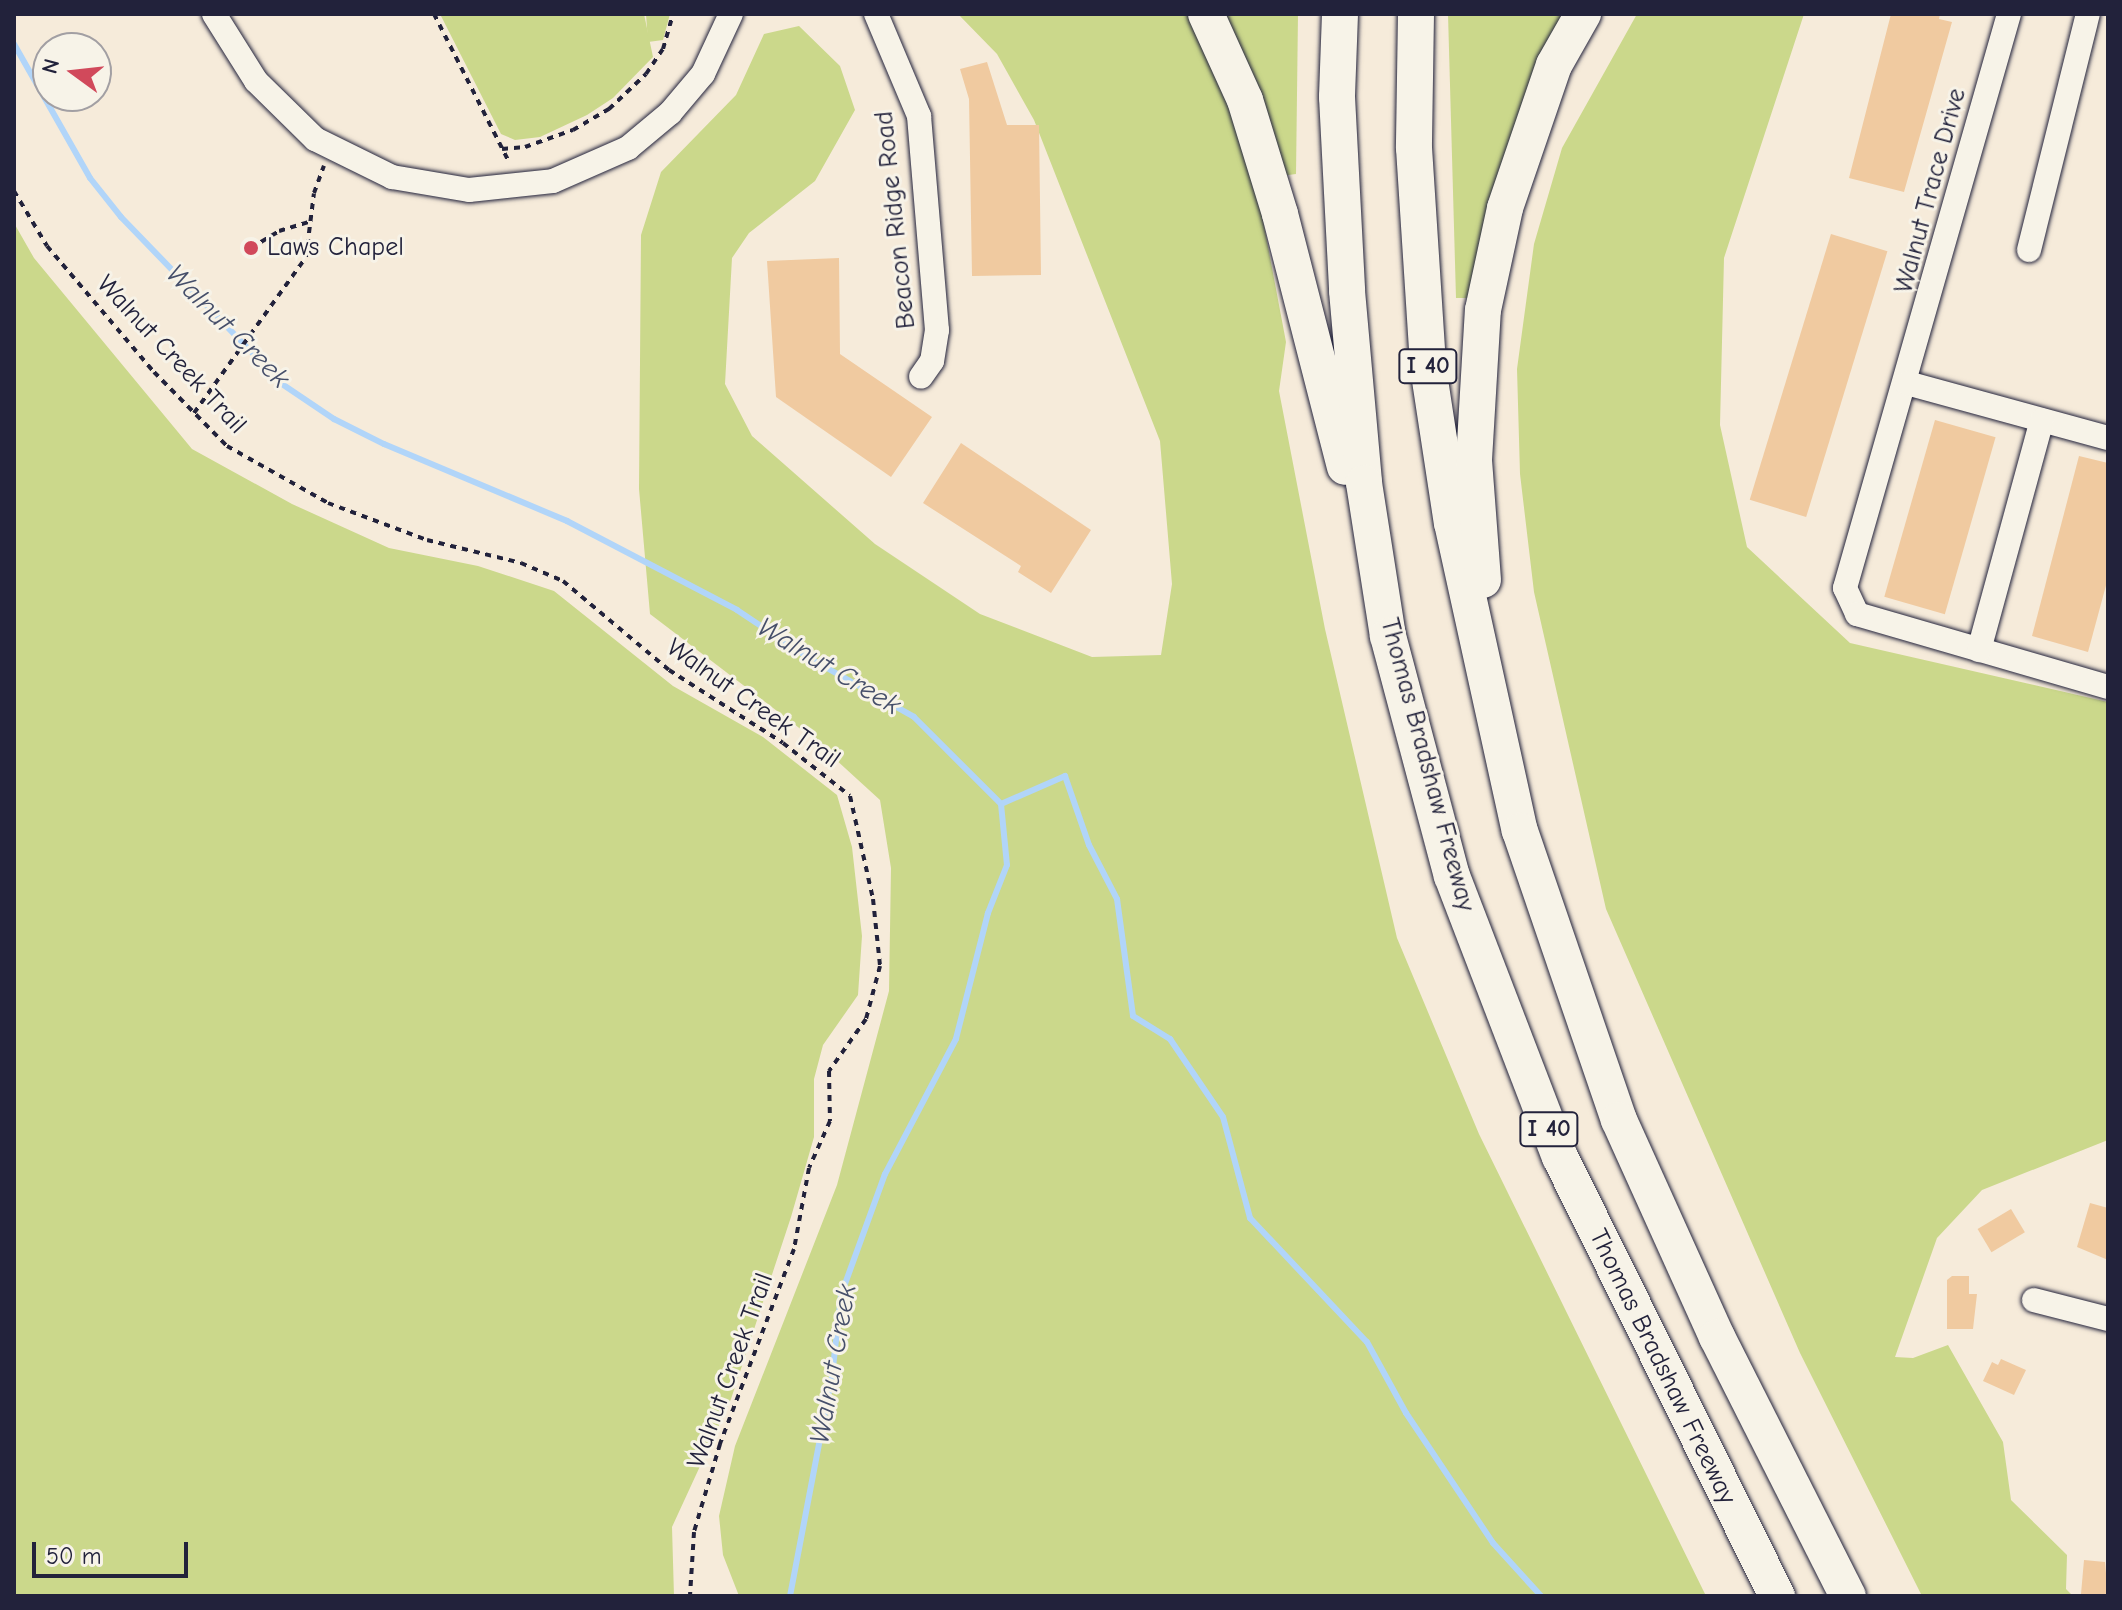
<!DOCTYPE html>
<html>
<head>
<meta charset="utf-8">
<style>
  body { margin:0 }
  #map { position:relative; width:2122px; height:1610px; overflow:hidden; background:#f6ebda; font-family:"Comic Neue",sans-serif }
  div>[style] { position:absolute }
  .green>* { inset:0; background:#cbd88b }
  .stream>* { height:6px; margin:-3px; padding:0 3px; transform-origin:3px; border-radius:3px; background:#b1d5f9 }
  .building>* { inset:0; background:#f0caa0; transform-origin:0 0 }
  .path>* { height:4px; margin-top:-2px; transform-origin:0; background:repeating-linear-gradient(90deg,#22223b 0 6px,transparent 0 12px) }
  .roads { filter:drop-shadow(0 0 2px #22223b) drop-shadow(0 0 2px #22223b) }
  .minor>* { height:24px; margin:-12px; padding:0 12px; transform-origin:12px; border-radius:12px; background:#f7f3e8 }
  .highway>* { height:36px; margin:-18px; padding:0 18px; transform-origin:18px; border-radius:18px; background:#f7f3e8 }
  .dots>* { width:22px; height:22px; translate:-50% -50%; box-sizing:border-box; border:4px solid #f7f3e8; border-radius:50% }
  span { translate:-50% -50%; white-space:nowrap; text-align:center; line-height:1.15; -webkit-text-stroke:6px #f7f3e8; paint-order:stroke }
  .shield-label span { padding:2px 6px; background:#f7f3e8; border:2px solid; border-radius:6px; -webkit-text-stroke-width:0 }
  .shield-label { font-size:24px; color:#22223b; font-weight:700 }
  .street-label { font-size:26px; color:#22223b }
  .poi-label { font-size:26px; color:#22223b }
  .left { translate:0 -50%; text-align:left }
  .water-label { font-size:28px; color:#464f6a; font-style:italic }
  .frame { position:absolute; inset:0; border:16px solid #22223b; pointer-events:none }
  .north { position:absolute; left:32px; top:32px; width:80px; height:80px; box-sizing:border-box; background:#f7f3e8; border:2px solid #a29fa3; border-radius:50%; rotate:285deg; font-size:22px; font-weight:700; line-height:32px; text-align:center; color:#22223b }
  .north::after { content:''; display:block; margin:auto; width:28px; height:36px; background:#d1495b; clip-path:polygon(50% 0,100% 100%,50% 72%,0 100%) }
  .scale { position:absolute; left:32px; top:1542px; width:156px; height:36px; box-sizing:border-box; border:4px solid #22223b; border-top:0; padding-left:10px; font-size:24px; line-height:28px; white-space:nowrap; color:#22223b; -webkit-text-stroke:6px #f7f3e8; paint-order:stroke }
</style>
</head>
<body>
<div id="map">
  <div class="green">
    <i style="clip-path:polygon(440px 14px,644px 14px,653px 57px,613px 98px,587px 115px,540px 137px,515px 140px,501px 134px)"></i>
    <i style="clip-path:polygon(646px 14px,670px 14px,663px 40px,648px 42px)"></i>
    <i style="clip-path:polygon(958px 14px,1188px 14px,1219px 70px,1256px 183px,1286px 342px,1279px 391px,1325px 629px,1397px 938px,1479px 1134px,1706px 1596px,739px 1596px,723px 1555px,719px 1516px,735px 1446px,837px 1185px,889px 991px,891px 868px,880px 800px,811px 737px,650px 614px,639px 489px,641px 235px,661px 172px,736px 95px,764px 34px,799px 26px,840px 66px,855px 110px,815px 181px,749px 233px,732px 258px,725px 384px,752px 436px,875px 544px,980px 614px,1092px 657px,1161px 655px,1172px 584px,1160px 441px,1034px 120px,997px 54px)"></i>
    <i style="clip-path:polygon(1216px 14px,1298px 14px,1296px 174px,1281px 176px)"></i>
    <i style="clip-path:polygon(1448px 14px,1565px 14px,1473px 298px,1456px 298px)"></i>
    <i style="clip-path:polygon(1637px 14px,1804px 14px,1724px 258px,1720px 425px,1747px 547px,1850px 643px,2108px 702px,2108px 1140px,1982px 1190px,1937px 1238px,1895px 1357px,1913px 1358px,1948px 1345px,2003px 1442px,2011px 1500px,2067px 1555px,2066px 1589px,2073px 1596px,1922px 1596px,1800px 1353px,1606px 909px,1534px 592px,1520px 474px,1517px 369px,1534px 244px,1562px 148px)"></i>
    <i style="clip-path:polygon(14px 223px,34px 258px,192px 449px,292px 504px,389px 548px,478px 566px,554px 591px,673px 686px,763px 737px,837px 795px,852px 847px,862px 936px,858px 995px,823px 1045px,814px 1079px,814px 1137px,791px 1217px,731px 1399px,672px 1527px,674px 1596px,14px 1596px)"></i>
  </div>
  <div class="stream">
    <i style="left:14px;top:44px;width:154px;rotate:60.4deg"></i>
    <i style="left:90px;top:178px;width:50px;rotate:51.5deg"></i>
    <i style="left:121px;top:217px;width:232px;rotate:46deg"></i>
    <i style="left:282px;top:384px;width:63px;rotate:33.9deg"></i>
    <i style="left:334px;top:419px;width:56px;rotate:26.6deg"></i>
    <i style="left:384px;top:444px;width:199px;rotate:22.8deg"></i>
    <i style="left:567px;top:521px;width:192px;rotate:27.6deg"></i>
    <i style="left:737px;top:610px;width:87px;rotate:33.7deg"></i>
    <i style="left:809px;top:658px;width:120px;rotate:29.3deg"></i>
    <i style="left:914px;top:717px;width:123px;rotate:45deg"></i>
    <i style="left:1001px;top:804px;width:61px;rotate:84.4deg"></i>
    <i style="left:1007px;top:865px;width:52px;rotate:111.6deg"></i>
    <i style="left:988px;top:913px;width:130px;rotate:104.3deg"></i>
    <i style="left:956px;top:1039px;width:153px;rotate:117.7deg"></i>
    <i style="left:885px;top:1174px;width:129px;rotate:110deg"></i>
    <i style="left:841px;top:1295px;width:81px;rotate:96.3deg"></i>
    <i style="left:832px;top:1376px;width:224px;rotate:100.8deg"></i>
    <i style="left:1001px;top:804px;width:70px;rotate:-23.6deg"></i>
    <i style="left:1065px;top:776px;width:73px;rotate:70.8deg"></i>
    <i style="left:1089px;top:845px;width:61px;rotate:62.6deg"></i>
    <i style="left:1117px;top:899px;width:118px;rotate:82.2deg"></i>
    <i style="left:1133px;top:1016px;width:44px;rotate:31.9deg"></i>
    <i style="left:1170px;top:1039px;width:94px;rotate:55.8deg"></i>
    <i style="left:1223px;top:1117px;width:105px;rotate:75deg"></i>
    <i style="left:1250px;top:1218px;width:170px;rotate:46.7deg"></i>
    <i style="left:1367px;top:1342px;width:81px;rotate:61.2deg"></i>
    <i style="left:1406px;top:1413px;width:156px;rotate:56.2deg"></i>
    <i style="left:1493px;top:1543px;width:72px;rotate:47.8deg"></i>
  </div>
  <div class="building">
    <i style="clip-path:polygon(1891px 14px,1940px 14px,1939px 19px,1952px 22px,1904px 192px,1849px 178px)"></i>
    <i style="clip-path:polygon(987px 62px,1007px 125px,1039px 125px,1041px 275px,972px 276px,969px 99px,960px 69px)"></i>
    <i style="left:1831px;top:234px;width:59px;height:278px;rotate:17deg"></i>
    <i style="clip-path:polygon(839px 258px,840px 354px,932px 417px,891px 477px,776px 397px,767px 261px)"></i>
    <i style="left:1935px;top:420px;width:63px;height:184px;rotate:16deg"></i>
    <i style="clip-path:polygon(961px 443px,1091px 530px,1051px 593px,1018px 572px,1021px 566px,923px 503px)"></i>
    <i style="clip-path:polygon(2079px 456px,2108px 463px,2108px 578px,2088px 652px,2032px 636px)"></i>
    <i style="clip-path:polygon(2090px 1203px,2108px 1208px,2108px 1260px,2077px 1247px)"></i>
    <i style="left:2011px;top:1209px;width:27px;height:39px;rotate:59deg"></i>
    <i style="clip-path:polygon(1952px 1276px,1969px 1276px,1969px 1294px,1977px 1294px,1973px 1329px,1947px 1329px,1947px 1280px)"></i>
    <i style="clip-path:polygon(2001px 1359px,2026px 1370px,2014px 1395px,1983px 1381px,1992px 1362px,1998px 1365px)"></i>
    <i style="clip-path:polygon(2084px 1560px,2105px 1562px,2108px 1596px,2081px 1594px)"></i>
  </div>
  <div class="path">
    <i style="left:434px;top:14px;width:166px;rotate:63.1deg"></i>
    <i style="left:502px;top:149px;width:23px;rotate:-5deg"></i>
    <i style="left:525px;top:147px;width:51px;rotate:-19.5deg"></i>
    <i style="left:573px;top:130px;width:42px;rotate:-30.3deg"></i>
    <i style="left:609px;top:109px;width:51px;rotate:-43.4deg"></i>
    <i style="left:646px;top:74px;width:30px;rotate:-56deg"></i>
    <i style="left:663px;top:49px;width:36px;rotate:-74deg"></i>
    <i style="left:14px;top:191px;width:64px;rotate:59deg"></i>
    <i style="left:47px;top:246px;width:165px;rotate:49.7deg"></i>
    <i style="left:154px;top:372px;width:104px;rotate:45.4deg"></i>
    <i style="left:227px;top:446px;width:116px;rotate:29.4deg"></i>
    <i style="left:328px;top:503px;width:106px;rotate:20.5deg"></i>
    <i style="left:427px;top:540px;width:97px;rotate:13.7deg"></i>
    <i style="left:521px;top:563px;width:46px;rotate:23.2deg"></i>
    <i style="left:563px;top:581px;width:138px;rotate:40deg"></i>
    <i style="left:669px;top:670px;width:135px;rotate:32.6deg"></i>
    <i style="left:783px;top:743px;width:85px;rotate:38.3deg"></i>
    <i style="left:850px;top:796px;width:106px;rotate:77.4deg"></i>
    <i style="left:873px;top:899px;width:67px;rotate:84deg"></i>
    <i style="left:880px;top:966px;width:55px;rotate:104.8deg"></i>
    <i style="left:866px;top:1019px;width:64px;rotate:125.4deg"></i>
    <i style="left:829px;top:1071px;width:50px;rotate:88.9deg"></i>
    <i style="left:830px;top:1121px;width:51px;rotate:114.1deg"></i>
    <i style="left:809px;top:1168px;width:82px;rotate:100.5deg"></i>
    <i style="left:794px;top:1249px;width:209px;rotate:110.8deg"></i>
    <i style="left:720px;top:1444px;width:92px;rotate:106.5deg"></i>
    <i style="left:694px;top:1532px;width:64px;rotate:93.6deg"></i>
    <i style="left:251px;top:248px;width:33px;rotate:-31deg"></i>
    <i style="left:279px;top:231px;width:34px;rotate:-17deg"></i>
    <i style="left:194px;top:413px;width:192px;rotate:-54.3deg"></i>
    <i style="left:306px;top:257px;width:64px;rotate:-82.9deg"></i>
    <i style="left:314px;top:193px;width:29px;rotate:-70deg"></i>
  </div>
  <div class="roads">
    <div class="minor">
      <i style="left:214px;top:14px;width:79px;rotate:57.9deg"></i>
      <i style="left:256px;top:81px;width:83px;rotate:44.5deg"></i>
      <i style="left:315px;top:139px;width:86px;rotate:26.3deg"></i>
      <i style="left:392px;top:177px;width:78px;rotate:9.6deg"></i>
      <i style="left:469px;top:190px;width:84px;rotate:-6.1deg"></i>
      <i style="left:553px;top:181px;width:82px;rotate:-23.7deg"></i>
      <i style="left:628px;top:148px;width:55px;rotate:-39.8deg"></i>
      <i style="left:670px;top:113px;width:51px;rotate:-49.8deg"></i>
      <i style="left:703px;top:74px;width:66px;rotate:-65deg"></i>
      <i style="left:876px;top:14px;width:111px;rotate:67.1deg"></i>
      <i style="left:919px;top:116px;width:215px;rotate:85.2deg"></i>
      <i style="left:937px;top:330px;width:31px;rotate:99deg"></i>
      <i style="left:932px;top:361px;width:19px;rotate:125deg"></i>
      <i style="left:2009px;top:14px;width:597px;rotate:105.95deg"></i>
      <i style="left:1845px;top:588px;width:29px;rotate:65deg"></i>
      <i style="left:1857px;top:614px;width:261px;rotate:16.2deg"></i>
      <i style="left:2029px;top:250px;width:243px;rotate:-76deg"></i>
      <i style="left:1907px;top:383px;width:208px;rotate:15.3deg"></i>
      <i style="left:1979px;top:650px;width:238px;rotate:-74.7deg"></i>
      <i style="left:2034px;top:1300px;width:76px;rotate:14.4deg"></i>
    </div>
    <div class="highway">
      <i style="left:1206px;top:14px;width:94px;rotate:65.6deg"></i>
      <i style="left:1245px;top:100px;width:119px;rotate:72.9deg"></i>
      <i style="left:1280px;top:214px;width:261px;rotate:75.6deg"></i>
      <i style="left:1340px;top:14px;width:83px;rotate:92.1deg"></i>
      <i style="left:1337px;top:97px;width:194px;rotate:87deg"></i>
      <i style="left:1347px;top:291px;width:193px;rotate:84.9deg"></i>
      <i style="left:1364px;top:483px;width:155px;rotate:81.1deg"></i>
      <i style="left:1388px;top:636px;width:248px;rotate:75.1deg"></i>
      <i style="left:1452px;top:876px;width:301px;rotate:69deg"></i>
      <i style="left:1560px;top:1157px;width:490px;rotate:63.7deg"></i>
      <i style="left:1416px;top:14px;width:134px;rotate:90.9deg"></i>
      <i style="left:1414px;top:148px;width:219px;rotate:86.3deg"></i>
      <i style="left:1428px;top:367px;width:158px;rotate:81.3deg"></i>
      <i style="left:1452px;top:523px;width:315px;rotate:77.6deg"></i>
      <i style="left:1520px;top:831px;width:305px;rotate:71.1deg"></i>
      <i style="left:1619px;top:1120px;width:238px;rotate:65.7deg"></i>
      <i style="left:1717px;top:1337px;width:290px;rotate:63.2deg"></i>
      <i style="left:1483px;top:580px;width:120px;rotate:-94.3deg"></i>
      <i style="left:1474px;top:460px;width:150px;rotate:-86.6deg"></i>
      <i style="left:1483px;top:310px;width:104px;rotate:-77.8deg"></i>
      <i style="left:1505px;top:208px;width:151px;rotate:-71.1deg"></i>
      <i style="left:1554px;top:65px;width:59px;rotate:-60.4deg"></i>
    </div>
  </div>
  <div class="dots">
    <i style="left:251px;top:248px;background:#d1495b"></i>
  </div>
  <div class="shield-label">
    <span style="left:1428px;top:366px">I 40</span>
    <span style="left:1549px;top:1129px">I 40</span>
  </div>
  <div class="street-label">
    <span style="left:1931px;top:191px;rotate:-75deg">Walnut Trace Drive</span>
    <span style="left:896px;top:220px;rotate:-96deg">Beacon Ridge Road</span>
    <span style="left:171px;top:355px;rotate:47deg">Walnut Creek Trail</span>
    <span style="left:753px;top:704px;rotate:35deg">Walnut Creek Trail</span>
    <span style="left:1427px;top:765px;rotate:75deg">Thomas Bradshaw Freeway</span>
    <span style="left:1662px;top:1367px;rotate:64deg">Thomas Bradshaw Freeway</span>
    <span style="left:731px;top:1371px;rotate:-70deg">Walnut Creek Trail</span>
  </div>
  <div class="poi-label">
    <span class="left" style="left:267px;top:248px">Laws Chapel</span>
  </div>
  <div class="water-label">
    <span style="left:228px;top:326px;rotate:45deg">Walnut Creek</span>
    <span style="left:829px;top:666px;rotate:31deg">Walnut Creek</span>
    <span style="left:833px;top:1364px;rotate:-80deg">Walnut Creek</span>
  </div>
  <div class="frame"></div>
  <div class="north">N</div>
  <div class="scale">50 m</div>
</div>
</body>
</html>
